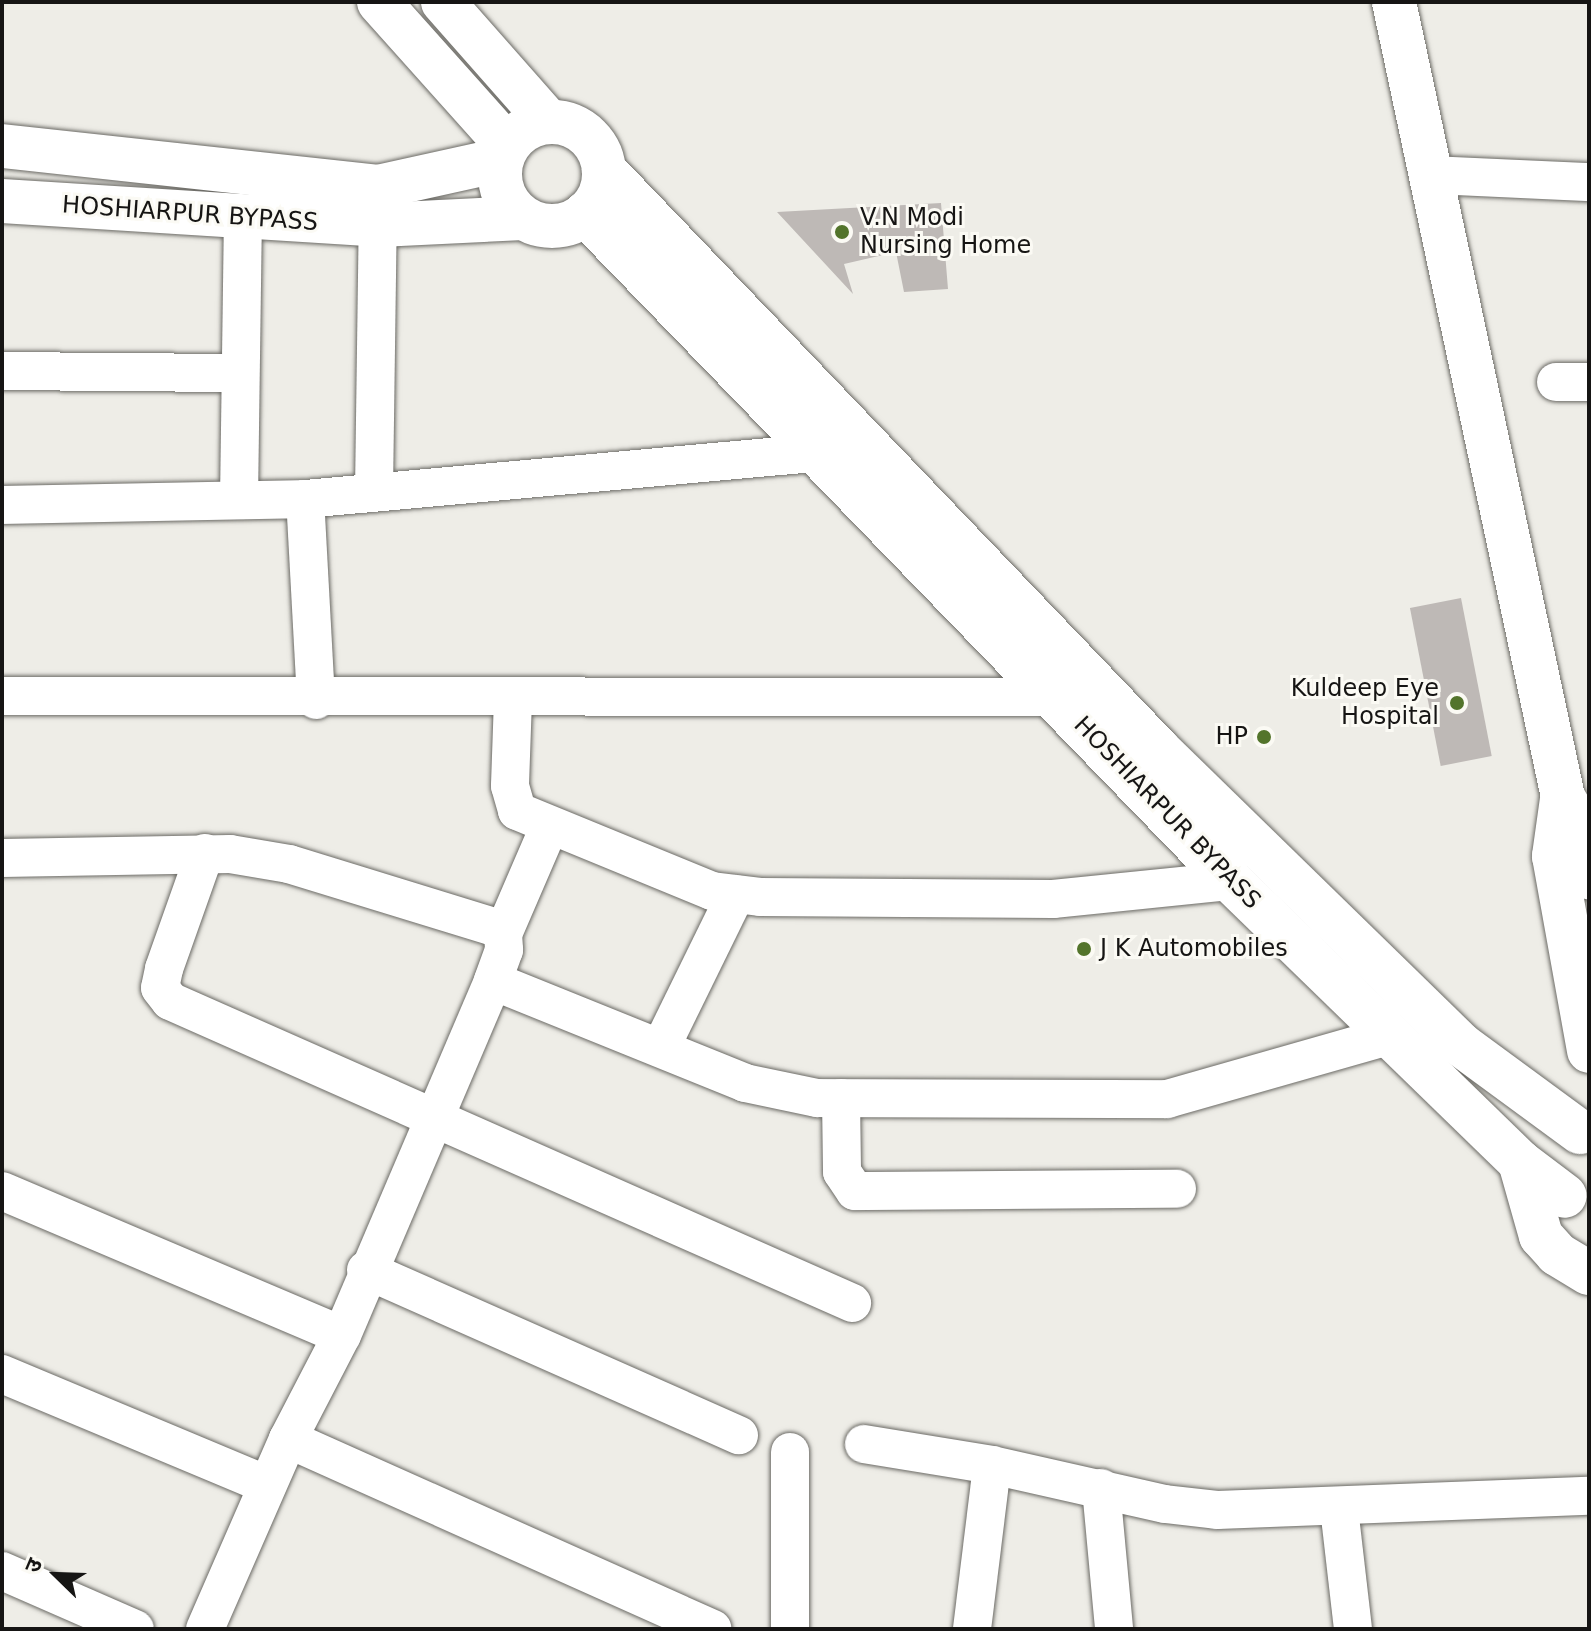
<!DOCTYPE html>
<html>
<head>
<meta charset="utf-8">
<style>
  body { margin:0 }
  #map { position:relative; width:1591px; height:1631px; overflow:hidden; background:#eeede7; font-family:"DejaVu Sans","Noto Sans Devanagari",sans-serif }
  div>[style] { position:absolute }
  .building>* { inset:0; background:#beb9b6; transform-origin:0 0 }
  .roads { filter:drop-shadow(0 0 2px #6b6a65) drop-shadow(0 0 2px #6b6a65) }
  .minor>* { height:38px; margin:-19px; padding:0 19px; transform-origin:19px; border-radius:19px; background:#fff }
  .secondary>* { height:44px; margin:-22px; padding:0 22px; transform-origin:22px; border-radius:22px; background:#fff }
  .trunk>* { height:44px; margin:-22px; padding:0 22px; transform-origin:22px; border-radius:22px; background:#fff }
  .trunk>.ring { margin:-22px; padding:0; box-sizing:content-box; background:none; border:44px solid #fff; border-radius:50% }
  .dots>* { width:22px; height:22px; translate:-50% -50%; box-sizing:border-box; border:4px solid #fbfaf4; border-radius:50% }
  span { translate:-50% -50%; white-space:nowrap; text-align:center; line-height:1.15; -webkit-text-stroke:6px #fbfaf4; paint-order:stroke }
  .street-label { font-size:24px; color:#161514 }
  .poi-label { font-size:24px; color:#161514 }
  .left { translate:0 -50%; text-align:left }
  .right { translate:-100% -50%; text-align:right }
  .frame { position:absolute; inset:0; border:4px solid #161514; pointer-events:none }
  .north { position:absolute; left:16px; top:1535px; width:80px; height:80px; -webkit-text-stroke:6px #fbfaf4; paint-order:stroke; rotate:293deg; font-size:22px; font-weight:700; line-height:32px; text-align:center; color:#161514 }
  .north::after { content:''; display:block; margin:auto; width:28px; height:36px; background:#161514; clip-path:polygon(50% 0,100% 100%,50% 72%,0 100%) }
</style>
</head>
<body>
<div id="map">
  <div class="building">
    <i style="clip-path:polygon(941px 203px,948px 289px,904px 292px,896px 252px,844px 264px,853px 294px,777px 212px)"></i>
    <i style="left:1461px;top:598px;width:161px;height:52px;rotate:79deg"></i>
  </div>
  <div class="roads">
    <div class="minor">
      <i style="left:1432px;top:175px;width:157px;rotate:2.6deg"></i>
      <i style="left:2px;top:371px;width:237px;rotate:0.5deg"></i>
      <i style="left:1556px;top:382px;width:33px"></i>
      <i style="left:374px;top:491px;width:293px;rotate:-89.2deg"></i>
      <i style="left:239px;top:500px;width:281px;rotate:-89.2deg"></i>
      <i style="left:2px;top:505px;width:303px;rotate:-1.1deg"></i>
      <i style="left:2px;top:696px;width:1050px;rotate:0.05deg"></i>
      <i style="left:513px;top:699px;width:87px;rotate:92deg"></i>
      <i style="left:510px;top:786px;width:26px;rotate:74deg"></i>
      <i style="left:517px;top:811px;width:211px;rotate:22.3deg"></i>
      <i style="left:712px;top:891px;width:48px;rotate:7.1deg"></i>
      <i style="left:760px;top:897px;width:293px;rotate:0.4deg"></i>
      <i style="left:1053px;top:899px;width:179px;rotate:-5.8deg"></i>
      <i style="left:316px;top:700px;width:201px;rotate:-93.1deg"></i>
      <i style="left:305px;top:499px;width:510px;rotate:-5.17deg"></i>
      <i style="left:205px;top:853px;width:123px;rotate:109.5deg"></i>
      <i style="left:164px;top:969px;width:19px;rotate:102deg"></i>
      <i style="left:160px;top:988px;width:16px;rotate:52deg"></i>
      <i style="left:170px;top:1001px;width:746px;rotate:23.88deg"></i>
      <i style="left:2px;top:858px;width:228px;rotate:-1deg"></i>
      <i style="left:230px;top:854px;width:60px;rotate:9.6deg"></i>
      <i style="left:289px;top:864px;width:214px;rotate:17.1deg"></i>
      <i style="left:494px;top:927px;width:11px;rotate:38deg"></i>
      <i style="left:503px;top:934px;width:16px;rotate:86deg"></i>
      <i style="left:504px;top:950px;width:33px;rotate:110deg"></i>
      <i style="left:503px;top:934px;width:116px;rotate:-66.7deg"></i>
      <i style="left:661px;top:1047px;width:170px;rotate:-63.9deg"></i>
      <i style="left:841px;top:1098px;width:74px;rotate:89.2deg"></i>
      <i style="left:842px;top:1172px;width:23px;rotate:56deg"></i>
      <i style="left:855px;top:1191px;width:322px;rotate:-0.4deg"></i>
      <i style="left:2px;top:1191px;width:369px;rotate:23deg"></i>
      <i style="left:366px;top:1270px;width:408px;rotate:23.9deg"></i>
      <i style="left:2px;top:1374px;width:287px;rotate:22.7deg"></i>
      <i style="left:288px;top:1439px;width:465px;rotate:24.1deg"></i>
      <i style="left:864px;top:1444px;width:130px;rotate:9.3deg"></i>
      <i style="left:790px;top:1452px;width:177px;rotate:90deg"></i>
      <i style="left:1101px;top:1488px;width:142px;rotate:84.7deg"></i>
      <i style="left:1339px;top:1508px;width:122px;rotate:83.4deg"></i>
      <i style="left:2px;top:1571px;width:145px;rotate:23.6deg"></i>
      <i style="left:205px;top:1629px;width:207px;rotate:-66.4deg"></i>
      <i style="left:288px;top:1439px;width:117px;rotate:-62.6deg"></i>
      <i style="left:342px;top:1335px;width:385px;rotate:-66.9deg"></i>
      <i style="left:493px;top:981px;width:272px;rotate:22deg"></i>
      <i style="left:745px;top:1083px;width:74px;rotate:11.8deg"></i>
      <i style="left:817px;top:1098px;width:350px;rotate:0.2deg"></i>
      <i style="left:1167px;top:1099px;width:233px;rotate:-15.9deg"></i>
      <i style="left:972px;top:1629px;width:165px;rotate:-83deg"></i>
      <i style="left:992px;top:1465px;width:177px;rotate:12.7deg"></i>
      <i style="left:1165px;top:1504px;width:52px;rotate:6.6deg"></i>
      <i style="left:1217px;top:1510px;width:372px;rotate:-2.2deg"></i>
    </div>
    <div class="secondary">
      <i style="left:379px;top:2px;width:192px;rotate:48.2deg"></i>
      <i style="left:443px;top:2px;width:159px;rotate:48.6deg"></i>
      <i style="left:1394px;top:2px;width:813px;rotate:78deg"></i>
      <i style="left:1563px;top:797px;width:34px;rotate:60deg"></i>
      <i style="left:1580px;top:827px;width:51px;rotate:79.8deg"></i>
      <i style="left:1562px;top:799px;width:58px;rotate:98deg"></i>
      <i style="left:1554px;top:856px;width:198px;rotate:79.8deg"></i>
    </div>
    <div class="trunk">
      <i class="ring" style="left:500px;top:122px;width:60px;height:60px"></i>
      <i style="left:2px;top:146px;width:378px;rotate:6.2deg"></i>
      <i style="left:378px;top:187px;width:126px;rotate:-12.4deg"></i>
      <i style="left:604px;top:170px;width:801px;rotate:46.26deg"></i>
      <i style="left:1158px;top:749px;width:422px;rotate:44.3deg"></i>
      <i style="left:1460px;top:1044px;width:149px;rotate:36.3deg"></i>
      <i style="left:2px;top:201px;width:378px;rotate:3.6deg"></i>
      <i style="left:379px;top:225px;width:144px;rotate:-2.8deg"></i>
      <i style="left:585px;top:214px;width:929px;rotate:45.92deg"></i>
      <i style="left:1231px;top:881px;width:403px;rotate:44.2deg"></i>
      <i style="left:1520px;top:1162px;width:56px;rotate:37.1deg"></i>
      <i style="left:1520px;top:1162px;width:77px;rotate:74.2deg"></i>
      <i style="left:1541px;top:1236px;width:24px;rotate:48deg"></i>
      <i style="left:1557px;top:1254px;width:37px;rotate:31deg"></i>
    </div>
  </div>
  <div class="dots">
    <i style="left:842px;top:232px;background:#53742b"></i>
    <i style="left:1457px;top:703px;background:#53742b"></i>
    <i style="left:1264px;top:737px;background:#53742b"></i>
    <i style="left:1084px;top:949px;background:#53742b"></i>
  </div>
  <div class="street-label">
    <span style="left:190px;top:214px;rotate:4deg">HOSHIARPUR BYPASS</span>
    <span style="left:1167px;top:813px;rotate:46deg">HOSHIARPUR BYPASS</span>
  </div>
  <div class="poi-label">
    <span class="left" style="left:860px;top:232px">V.N Modi<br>Nursing Home</span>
    <span class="right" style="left:1439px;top:703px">Kuldeep Eye<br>Hospital</span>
    <span class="right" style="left:1248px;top:737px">HP</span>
    <span class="left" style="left:1100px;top:949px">J K Automobiles</span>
  </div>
  <div class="frame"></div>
  <div class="north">उ</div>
</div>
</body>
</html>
